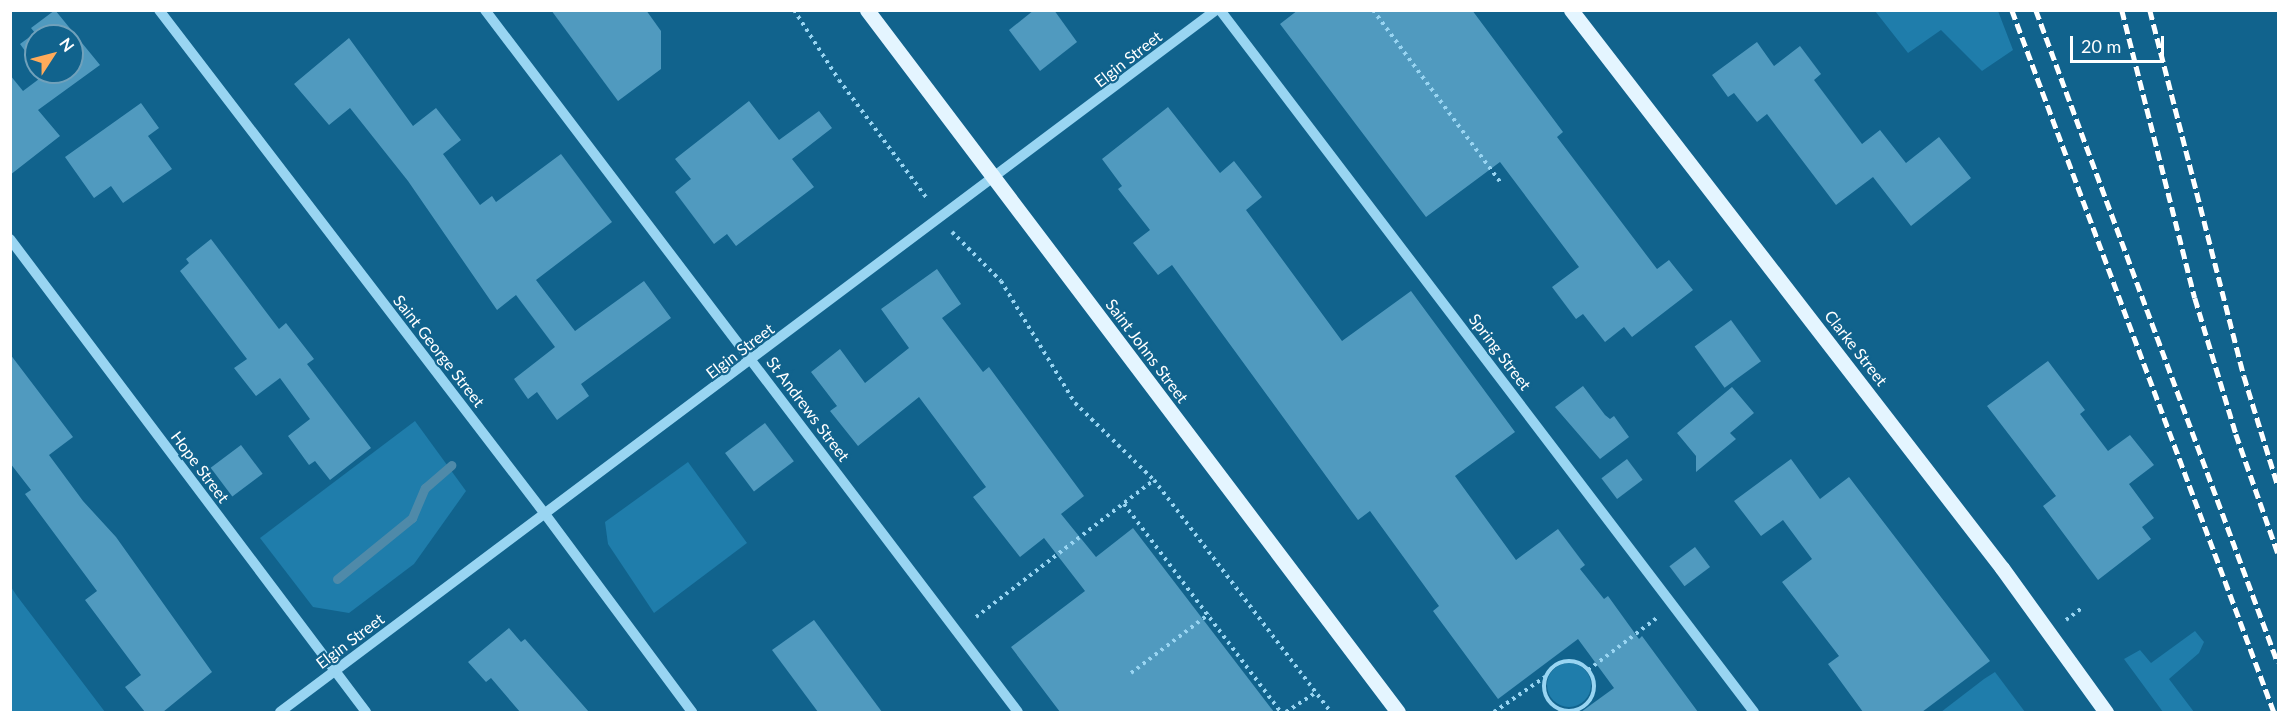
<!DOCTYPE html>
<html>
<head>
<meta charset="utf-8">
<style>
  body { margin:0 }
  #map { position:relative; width:2289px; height:723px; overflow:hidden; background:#11638d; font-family:Lato,sans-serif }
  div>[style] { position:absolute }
  .green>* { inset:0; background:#1f7dab }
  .round { border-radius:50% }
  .stream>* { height:9px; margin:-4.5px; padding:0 4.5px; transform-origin:4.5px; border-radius:4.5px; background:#4f8aa9 }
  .building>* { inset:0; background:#509abf; transform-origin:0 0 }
  .path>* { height:4px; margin-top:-2px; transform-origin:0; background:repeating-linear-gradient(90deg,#99d5f2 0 3px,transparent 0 7.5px) }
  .path>.ring { margin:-2px; padding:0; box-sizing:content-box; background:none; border:4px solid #99d5f2; border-radius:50% }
  .minor>* { height:10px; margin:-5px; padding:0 5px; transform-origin:5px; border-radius:5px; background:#99d5f2 }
  .major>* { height:15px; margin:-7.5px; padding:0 7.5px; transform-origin:7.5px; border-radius:7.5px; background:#e4f5ff }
  .rail>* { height:4.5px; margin-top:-2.25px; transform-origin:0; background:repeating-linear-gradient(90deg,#fff 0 10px,transparent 0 14.5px) }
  span { translate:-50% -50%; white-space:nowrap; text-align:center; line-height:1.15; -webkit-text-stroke:4.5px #11638d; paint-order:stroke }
  .street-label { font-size:16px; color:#fff }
  .frame { position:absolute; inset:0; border:12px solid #fff; pointer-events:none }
  .north { position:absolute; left:24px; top:24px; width:60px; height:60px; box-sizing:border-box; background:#11638d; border:2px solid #70a1bb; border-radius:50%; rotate:54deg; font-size:16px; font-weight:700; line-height:24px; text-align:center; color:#fff }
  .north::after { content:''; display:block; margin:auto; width:21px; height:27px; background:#ffab5a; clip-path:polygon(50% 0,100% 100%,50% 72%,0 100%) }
  .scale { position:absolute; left:2070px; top:36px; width:94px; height:27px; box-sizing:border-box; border:3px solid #fff; border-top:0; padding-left:8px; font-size:18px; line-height:21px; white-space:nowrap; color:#fff; -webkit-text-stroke:4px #11638d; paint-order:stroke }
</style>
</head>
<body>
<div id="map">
  <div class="green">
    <i style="clip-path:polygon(1875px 11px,1998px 11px,2013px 50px,1982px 71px,1941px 30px,1908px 53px)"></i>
    <i style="clip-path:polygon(415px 421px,466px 491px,414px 564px,349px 613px,313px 607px,260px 538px)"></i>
    <i style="clip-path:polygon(688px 462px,747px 543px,654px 613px,608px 544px,605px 522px)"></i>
    <i style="clip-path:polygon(11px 587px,17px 596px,105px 712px,11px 712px)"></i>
    <i style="clip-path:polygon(2195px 631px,2204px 642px,2199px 653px,2169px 679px,2194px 712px,2163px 712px,2124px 659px,2140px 650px,2151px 663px)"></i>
    <i class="round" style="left:1547px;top:663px;width:44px;height:44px"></i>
    <i style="clip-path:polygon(1995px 672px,2025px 712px,1941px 712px,1984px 679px)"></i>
  </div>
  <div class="stream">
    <i style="left:337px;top:579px;width:97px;rotate:-39.1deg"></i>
    <i style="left:412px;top:518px;width:33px;rotate:-67deg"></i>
    <i style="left:425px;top:488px;width:35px;rotate:-41deg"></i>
  </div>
  <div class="building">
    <i style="clip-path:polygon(55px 10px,100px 65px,38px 110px,60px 136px,10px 175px,10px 75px,23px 91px,43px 76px,40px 72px,72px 72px,72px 36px,36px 36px,36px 66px,20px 44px,35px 33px,31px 28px)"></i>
    <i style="clip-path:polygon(551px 10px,646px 10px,661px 31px,661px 69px,618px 101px)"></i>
    <i style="clip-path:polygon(1034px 10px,1054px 10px,1077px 42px,1040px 71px,1009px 30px)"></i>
    <i style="clip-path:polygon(1298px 10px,1472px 10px,1563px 132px,1557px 137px,1657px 269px,1669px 260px,1693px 290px,1632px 337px,1624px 327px,1605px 342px,1583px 314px,1576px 319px,1552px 287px,1579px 267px,1500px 162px,1426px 217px,1280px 24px)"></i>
    <i style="clip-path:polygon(349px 38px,413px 126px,436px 108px,461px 140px,443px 154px,480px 205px,492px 196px,496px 202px,561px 154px,612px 222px,536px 280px,575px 331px,644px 281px,671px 318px,581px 384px,589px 396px,557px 420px,537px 392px,528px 399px,514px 379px,555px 347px,516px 295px,497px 310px,408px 181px,350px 108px,329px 125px,294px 84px)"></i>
    <i style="clip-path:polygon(1757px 42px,1774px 66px,1800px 46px,1821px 74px,1814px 80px,1862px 144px,1880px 130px,1906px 163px,1939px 137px,1971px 178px,1911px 226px,1873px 177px,1836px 205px,1767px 114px,1757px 122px,1734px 93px,1728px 97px,1712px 75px)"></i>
    <i style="clip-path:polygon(749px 101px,779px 140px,819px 111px,832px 128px,792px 159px,814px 187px,736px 246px,727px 234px,714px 244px,675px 192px,691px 179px,675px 159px)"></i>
    <i style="clip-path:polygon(141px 103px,159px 128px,148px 136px,172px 169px,123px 203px,111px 186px,94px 198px,65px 157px)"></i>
    <i style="clip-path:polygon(1168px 107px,1220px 173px,1234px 161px,1262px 197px,1246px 210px,1342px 341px,1411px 291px,1515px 432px,1455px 476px,1516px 560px,1558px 529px,1585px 565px,1580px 569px,1604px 599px,1608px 596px,1639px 639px,1642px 636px,1698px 712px,1581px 712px,1614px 688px,1578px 639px,1498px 699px,1433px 611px,1439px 606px,1370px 511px,1358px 520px,1172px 265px,1158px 275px,1133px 243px,1150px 230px,1118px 189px,1122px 186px,1102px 159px)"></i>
    <i style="clip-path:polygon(211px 239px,279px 329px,286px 323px,314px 359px,307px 364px,371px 448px,330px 480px,315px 461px,309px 465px,288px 436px,310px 419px,280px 378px,256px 396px,234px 368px,247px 359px,180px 271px,189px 263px,186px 259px)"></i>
    <i style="clip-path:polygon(937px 269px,961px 304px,942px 318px,983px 372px,989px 367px,1084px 496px,1061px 514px,1096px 557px,1133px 528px,1274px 712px,1060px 712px,1011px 647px,1085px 591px,1044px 538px,1020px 557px,973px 497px,986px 487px,919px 397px,858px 446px,830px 411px,837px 406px,811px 372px,840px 349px,865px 383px,909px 348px,881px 309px)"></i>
    <i style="left:1731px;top:320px;width:51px;height:45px;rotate:54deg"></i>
    <i style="clip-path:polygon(10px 354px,73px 437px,49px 455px,83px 501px,116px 537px,212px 672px,163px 712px,145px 712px,125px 687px,141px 675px,85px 600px,97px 591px,25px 494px,31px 490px,10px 463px)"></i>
    <i style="clip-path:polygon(2048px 361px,2085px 410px,2080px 414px,2108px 451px,2130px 435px,2154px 465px,2129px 484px,2154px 518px,2142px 527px,2151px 539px,2098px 580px,2043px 506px,2056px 496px,1987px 406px)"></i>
    <i style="clip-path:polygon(1583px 386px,1605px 415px,1610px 419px,1614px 416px,1629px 437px,1600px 459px,1555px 407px)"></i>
    <i style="clip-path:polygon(1732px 387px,1754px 413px,1730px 433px,1736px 439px,1696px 472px,1696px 456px,1677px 433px)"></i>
    <i style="left:765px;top:423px;width:48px;height:50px;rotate:53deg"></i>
    <i style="left:241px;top:445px;width:36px;height:38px;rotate:53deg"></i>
    <i style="left:1627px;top:459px;width:26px;height:32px;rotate:53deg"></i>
    <i style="clip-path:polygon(1791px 459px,1820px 499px,1849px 477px,1990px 661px,1922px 712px,1863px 712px,1828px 664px,1839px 656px,1782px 582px,1812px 559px,1783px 520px,1761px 536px,1734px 501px)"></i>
    <i style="left:1695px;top:547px;width:25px;height:32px;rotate:53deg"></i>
    <i style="clip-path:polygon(814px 620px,882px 712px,818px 712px,772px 650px)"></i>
    <i style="clip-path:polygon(509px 628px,521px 642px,525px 639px,589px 712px,520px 712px,491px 678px,486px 682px,468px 662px)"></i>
  </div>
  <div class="path">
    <i style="left:794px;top:10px;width:83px;rotate:57.3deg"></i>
    <i style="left:839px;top:80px;width:149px;rotate:53.4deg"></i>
    <i style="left:1373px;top:10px;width:215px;rotate:53.5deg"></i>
    <i style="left:952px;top:232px;width:69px;rotate:45deg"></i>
    <i style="left:1001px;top:281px;width:143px;rotate:58.8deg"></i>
    <i style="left:1075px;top:403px;width:110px;rotate:44.3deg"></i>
    <i style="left:1154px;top:480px;width:292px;rotate:52.7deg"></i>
    <i style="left:1124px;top:504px;width:261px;rotate:53deg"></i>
    <i style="left:976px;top:617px;width:225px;rotate:-37.6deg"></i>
    <i style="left:2066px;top:620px;width:21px;rotate:-37deg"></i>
    <i class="ring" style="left:1544px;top:661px;width:46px;height:46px"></i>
    <i style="left:1588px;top:670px;width:88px;rotate:-37.1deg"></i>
    <i style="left:1131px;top:673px;width:98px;rotate:-37.1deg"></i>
    <i style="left:1286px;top:712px;width:35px;rotate:-33deg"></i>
    <i style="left:1494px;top:712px;width:62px;rotate:-34.5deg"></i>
  </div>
  <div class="minor">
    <i style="left:159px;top:10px;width:635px;rotate:52.55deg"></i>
    <i style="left:545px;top:514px;width:247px;rotate:53.4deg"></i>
    <i style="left:485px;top:10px;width:881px;rotate:52.79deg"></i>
    <i style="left:1220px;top:10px;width:882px;rotate:52.74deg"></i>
    <i style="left:10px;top:239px;width:592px;rotate:53.03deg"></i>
    <i style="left:280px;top:712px;width:1170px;rotate:-36.87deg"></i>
  </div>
  <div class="major">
    <i style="left:867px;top:10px;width:880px;rotate:52.9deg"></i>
    <i style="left:1571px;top:10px;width:705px;rotate:52.32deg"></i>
    <i style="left:2002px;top:568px;width:178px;rotate:54.2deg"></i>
  </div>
  <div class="rail">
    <i style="left:2012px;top:10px;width:749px;rotate:69.53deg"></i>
    <i style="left:2036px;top:10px;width:696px;rotate:69.67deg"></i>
    <i style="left:2122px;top:10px;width:297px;rotate:75.8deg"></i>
    <i style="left:2195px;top:298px;width:142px;rotate:73.2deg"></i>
    <i style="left:2236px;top:434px;width:126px;rotate:70.6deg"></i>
    <i style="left:2150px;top:10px;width:378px;rotate:75.6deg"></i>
    <i style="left:2244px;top:376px;width:115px;rotate:72.8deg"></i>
  </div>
  <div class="street-label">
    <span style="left:1128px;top:59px;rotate:-38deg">Elgin Street</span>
    <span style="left:1856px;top:348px;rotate:52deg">Clarke Street</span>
    <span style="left:439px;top:351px;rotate:52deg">Saint George Street</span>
    <span style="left:740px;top:351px;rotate:-37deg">Elgin Street</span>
    <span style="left:1147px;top:351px;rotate:53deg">Saint Johns Street</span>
    <span style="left:1500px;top:352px;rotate:53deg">Spring Street</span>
    <span style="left:808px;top:409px;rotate:53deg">St Andrews Street</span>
    <span style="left:200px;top:467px;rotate:53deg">Hope Street</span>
    <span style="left:350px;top:641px;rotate:-37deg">Elgin Street</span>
  </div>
  <div class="frame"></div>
  <div class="north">N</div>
  <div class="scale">20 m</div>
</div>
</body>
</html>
